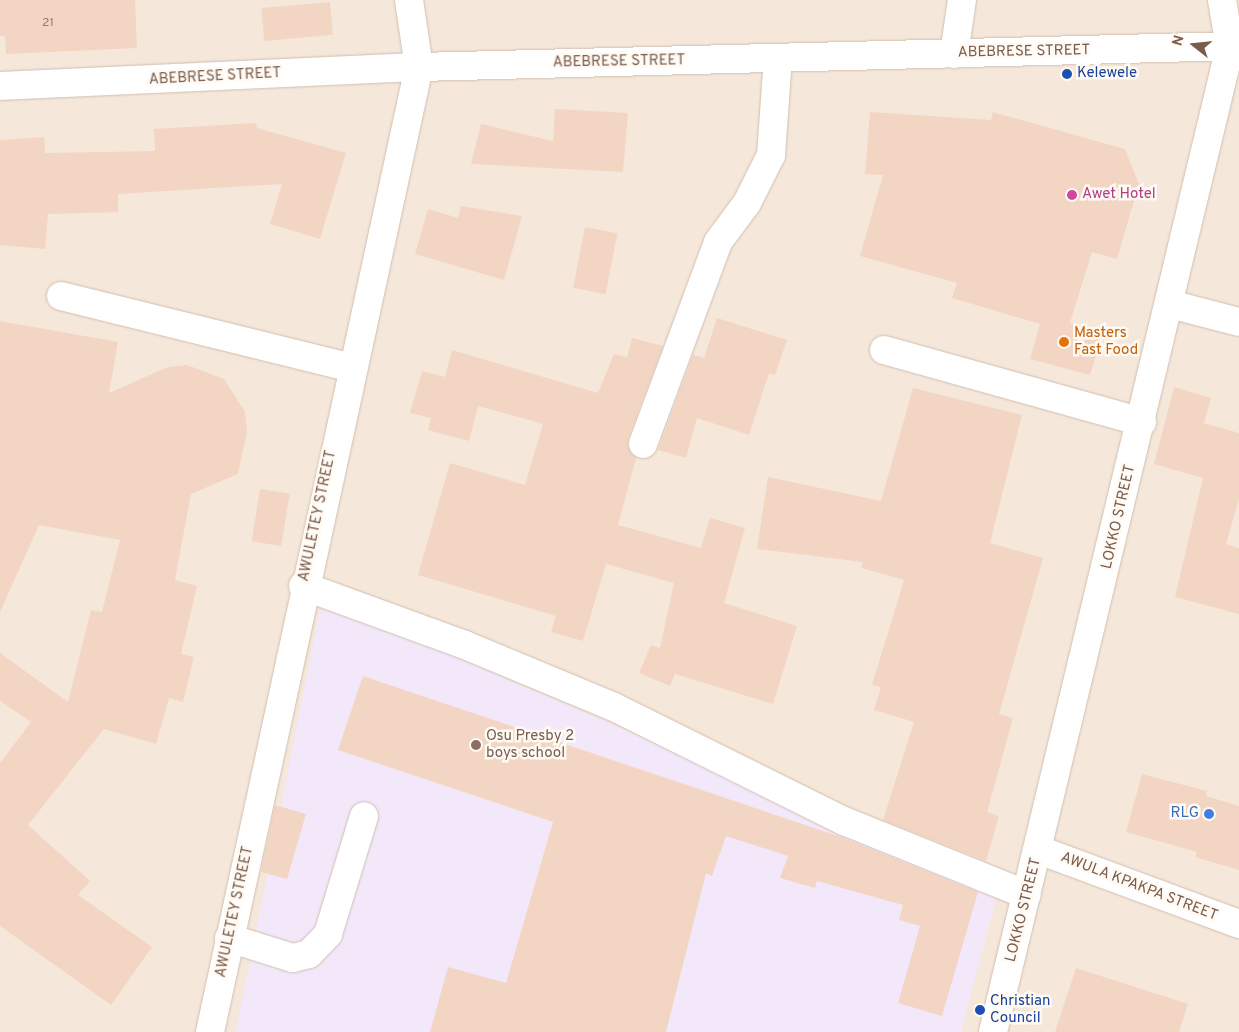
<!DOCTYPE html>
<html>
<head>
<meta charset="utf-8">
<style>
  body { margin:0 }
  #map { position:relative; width:1239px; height:1032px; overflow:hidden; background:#fdf6ec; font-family:Overpass,sans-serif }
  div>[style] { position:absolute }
  .residential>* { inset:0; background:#f5e8da; transform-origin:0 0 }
  .education>* { inset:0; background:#f3e8fa }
  .building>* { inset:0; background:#f3d5c3; transform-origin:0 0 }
  .roads { filter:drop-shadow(0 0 1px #d1beb0) drop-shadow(0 0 1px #d1beb0) }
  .minor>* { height:28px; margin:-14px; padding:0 14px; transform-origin:14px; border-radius:14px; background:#fff }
  .dots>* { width:14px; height:14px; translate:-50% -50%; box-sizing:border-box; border:2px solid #fffaf3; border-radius:50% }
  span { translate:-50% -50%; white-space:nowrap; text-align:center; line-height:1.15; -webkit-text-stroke:5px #fffaf3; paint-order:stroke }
  .number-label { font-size:12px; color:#987a6a }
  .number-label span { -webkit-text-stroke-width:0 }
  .street-label { font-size:15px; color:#7a5c4d }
  .transit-label { font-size:15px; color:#164399 }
  .left { translate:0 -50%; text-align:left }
  .hotel-label { font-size:15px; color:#b23c85 }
  .food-label { font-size:15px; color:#c56008 }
  .education-label { font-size:15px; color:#785e54 }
  .shop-label { font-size:15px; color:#366cbe }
  .right { translate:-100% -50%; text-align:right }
  .north { position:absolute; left:1169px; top:20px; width:50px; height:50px; -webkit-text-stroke:4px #fffaf3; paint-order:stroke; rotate:286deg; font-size:14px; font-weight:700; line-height:20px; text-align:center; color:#7a5c4d }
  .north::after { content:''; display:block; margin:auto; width:18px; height:22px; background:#7a5c4d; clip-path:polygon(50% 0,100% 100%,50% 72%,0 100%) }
</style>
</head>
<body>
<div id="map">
  <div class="residential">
    <i style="left:0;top:0;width:1239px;height:1032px"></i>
  </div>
  <div class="education">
    <i style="clip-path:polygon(322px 599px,998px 891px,961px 1032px,236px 1032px)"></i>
  </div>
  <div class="building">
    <i style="clip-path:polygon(0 0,135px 0,137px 48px,6px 54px,5px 36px,0 36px)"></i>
    <i style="left:330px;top:2px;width:33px;height:69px;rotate:85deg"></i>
    <i style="clip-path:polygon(555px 109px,628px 113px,623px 172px,471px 164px,481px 124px,553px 141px)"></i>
    <i style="clip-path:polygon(870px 112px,991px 120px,993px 112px,1125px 149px,1139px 184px,1117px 259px,1092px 252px,1070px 323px,1103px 333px,1090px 375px,1030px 359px,1040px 324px,952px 298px,957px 283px,860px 256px,883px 175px,865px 174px)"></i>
    <i style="clip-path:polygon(256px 123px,257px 128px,346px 153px,320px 239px,270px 224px,282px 184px,118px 194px,118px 212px,48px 214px,45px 249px,0 245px,0 140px,44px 137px,45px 153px,155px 151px,154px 129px)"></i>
    <i style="clip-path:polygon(461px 206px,522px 216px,504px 280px,415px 254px,428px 209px,458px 218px)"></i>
    <i style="left:585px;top:227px;width:33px;height:62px;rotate:11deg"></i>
    <i style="clip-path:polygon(717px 318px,787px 340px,775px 375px,769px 373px,749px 435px,697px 418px,686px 458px,658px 450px,693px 355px,704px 358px)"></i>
    <i style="clip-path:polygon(0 321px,118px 342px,109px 393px,168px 367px,187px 365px,224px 379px,245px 412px,247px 432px,238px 474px,191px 494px,175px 580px,197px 586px,181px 654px,194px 657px,183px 702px,169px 698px,156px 744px,104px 729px,28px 825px,90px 881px,78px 895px,152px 947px,111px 1005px,0 926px,0 763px,31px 722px,0 701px,0 653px,68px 702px,91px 610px,102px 612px,120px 540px,39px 525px,0 612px)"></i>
    <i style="clip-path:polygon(632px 338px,663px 346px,628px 439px,628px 447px,636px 458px,618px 525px,701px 548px,710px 518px,745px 528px,724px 603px,797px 626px,773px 704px,675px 674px,670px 686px,639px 673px,651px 645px,660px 648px,674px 583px,606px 564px,583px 641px,551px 632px,556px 616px,418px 575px,450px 463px,525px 485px,543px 424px,478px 406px,469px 441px,428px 430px,431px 418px,410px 413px,422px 371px,445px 377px,452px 350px,598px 393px,614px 354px,627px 357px)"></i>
    <i style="clip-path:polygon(1174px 387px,1211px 398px,1204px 423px,1239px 433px,1239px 499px,1226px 544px,1239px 548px,1239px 614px,1175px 597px,1203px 478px,1154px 464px)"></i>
    <i style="clip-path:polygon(913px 388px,1022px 415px,990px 543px,1043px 558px,999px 714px,1013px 718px,987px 812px,999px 816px,986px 861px,883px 820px,914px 722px,874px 710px,881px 687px,872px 685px,904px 580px,861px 568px,863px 562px,757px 549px,768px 477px,881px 501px)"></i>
    <i style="left:260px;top:489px;width:30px;height:53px;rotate:9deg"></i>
    <i style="clip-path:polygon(363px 676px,841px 837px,978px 892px,942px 1016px,898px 1003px,920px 926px,899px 920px,903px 905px,817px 881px,815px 888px,780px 878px,788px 856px,726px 836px,712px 876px,706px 873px,666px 1032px,430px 1032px,448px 967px,506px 983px,553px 822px,338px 750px)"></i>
    <i style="clip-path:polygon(1142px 774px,1207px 791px,1206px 796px,1239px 806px,1239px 870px,1195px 857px,1197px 852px,1126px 832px)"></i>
    <i style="clip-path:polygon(275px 805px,306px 814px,287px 879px,261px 872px)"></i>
    <i style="clip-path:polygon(1076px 968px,1188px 1004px,1179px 1032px,1055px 1032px)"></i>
  </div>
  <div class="roads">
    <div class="minor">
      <i style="left:954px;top:54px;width:55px;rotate:-81.6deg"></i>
      <i style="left:0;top:86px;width:419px;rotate:-2.6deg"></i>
      <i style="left:419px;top:67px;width:820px;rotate:-1.47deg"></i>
      <i style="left:61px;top:296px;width:299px;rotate:13.9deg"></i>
      <i style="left:1170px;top:304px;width:71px;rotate:14.6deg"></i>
      <i style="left:884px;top:350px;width:268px;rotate:15.6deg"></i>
      <i style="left:643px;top:444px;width:215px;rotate:-69.6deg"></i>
      <i style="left:718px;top:242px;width:49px;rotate:-53.4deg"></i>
      <i style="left:747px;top:203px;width:54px;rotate:-63.4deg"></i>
      <i style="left:771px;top:155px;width:97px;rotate:-85.9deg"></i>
      <i style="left:303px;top:586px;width:172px;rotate:20deg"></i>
      <i style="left:465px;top:645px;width:161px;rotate:22.6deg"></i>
      <i style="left:614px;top:707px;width:257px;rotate:26.4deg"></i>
      <i style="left:844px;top:821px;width:197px;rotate:22deg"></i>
      <i style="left:1039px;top:850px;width:213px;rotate:20.3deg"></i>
      <i style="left:229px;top:938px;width:67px;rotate:17.4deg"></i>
      <i style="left:293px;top:958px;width:16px;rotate:-14deg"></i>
      <i style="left:309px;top:954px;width:28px;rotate:-46deg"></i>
      <i style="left:328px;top:934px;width:123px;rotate:-73deg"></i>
      <i style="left:210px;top:1032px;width:987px;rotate:-77.78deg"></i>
      <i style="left:419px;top:67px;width:68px;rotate:-98.5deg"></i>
      <i style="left:993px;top:1032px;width:1013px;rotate:-76.47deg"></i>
      <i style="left:1230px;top:47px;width:48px;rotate:-99.7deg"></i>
    </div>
  </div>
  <div class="dots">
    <i style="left:1067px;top:74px;background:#1a4fb4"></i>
    <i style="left:1072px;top:195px;background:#d1479c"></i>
    <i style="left:1064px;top:342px;background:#e8710a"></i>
    <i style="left:476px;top:745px;background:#8d6e63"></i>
    <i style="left:1209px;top:814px;background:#3f7fe0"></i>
    <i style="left:980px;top:1010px;background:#1a4fb4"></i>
  </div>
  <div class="number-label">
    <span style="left:48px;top:24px">21</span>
  </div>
  <div class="street-label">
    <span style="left:1024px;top:52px;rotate:-1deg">ABEBRESE STREET</span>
    <span style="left:619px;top:62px;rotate:-1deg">ABEBRESE STREET</span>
    <span style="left:215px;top:77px;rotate:-3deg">ABEBRESE STREET</span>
    <span style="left:318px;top:516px;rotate:-78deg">AWULETEY STREET</span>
    <span style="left:1119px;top:517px;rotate:-77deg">LOKKO STREET</span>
    <span style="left:1139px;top:887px;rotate:21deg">AWULA KPAKPA STREET</span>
    <span style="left:1024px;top:910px;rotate:-76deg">LOKKO STREET</span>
    <span style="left:235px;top:912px;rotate:-78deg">AWULETEY STREET</span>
  </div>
  <div class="transit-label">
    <span class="left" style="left:1077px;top:74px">Kelewele</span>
    <span class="left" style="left:990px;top:1010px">Christian<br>Council</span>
  </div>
  <div class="hotel-label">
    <span class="left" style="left:1082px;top:195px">Awet Hotel</span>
  </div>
  <div class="food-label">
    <span class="left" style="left:1074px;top:342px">Masters<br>Fast Food</span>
  </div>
  <div class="education-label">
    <span class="left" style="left:486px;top:745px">Osu Presby 2<br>boys school</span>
  </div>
  <div class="shop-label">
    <span class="right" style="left:1199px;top:814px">RLG</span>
  </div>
  <div class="north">N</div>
</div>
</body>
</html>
